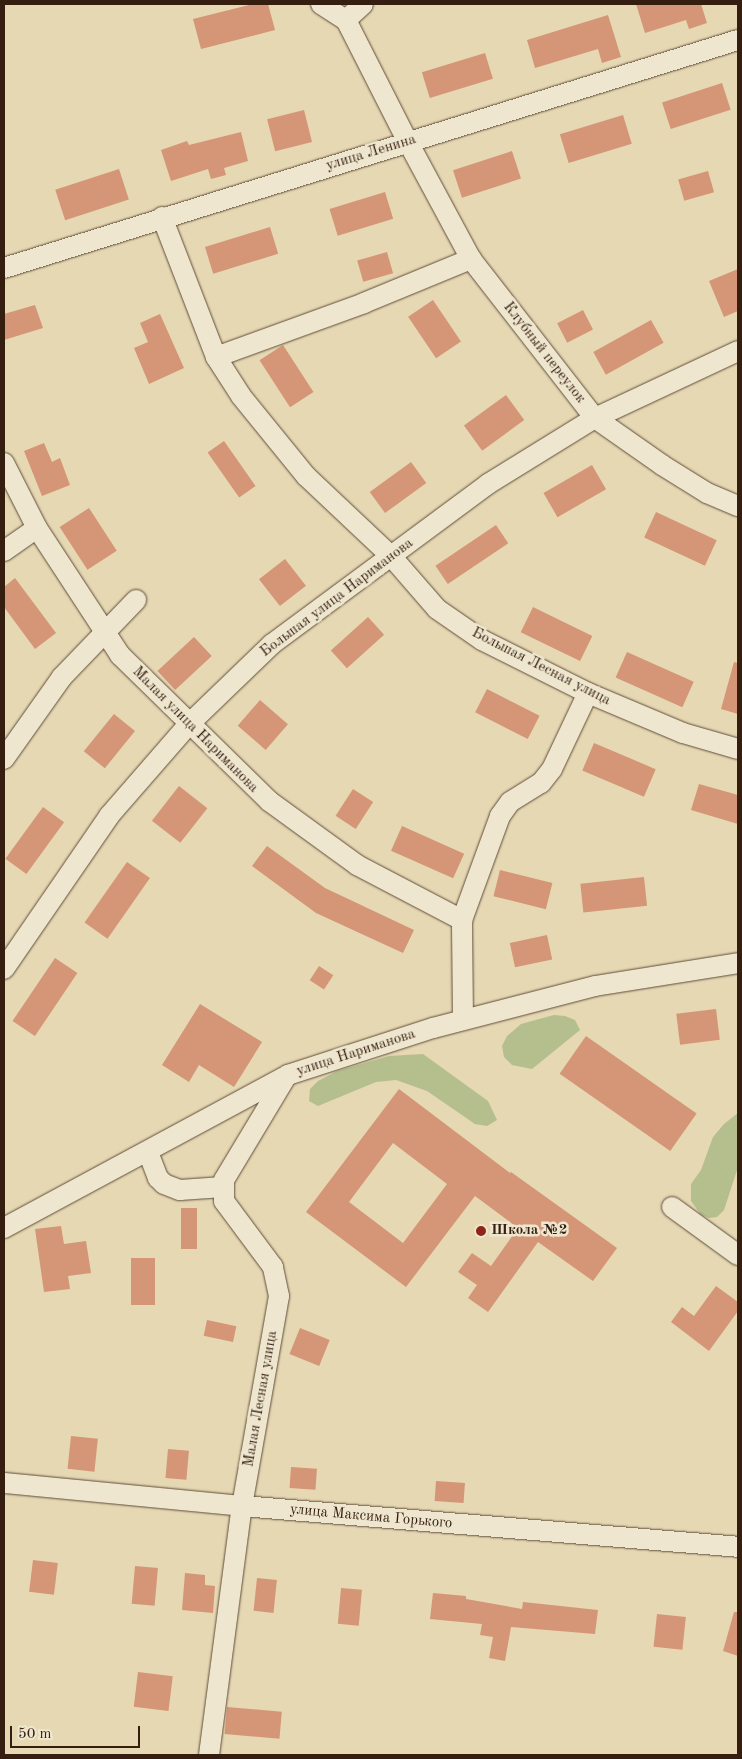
<!DOCTYPE html>
<html>
<head>
<meta charset="utf-8">
<style>
  body { margin:0 }
  #map { position:relative; width:742px; height:1759px; overflow:hidden; background:#e5d8b3; font-family:"Old Standard TT",serif }
  div>[style] { position:absolute }
  .green>* { inset:0; background:#b4bf8d }
  .building>* { inset:0; background:#d59577; transform-origin:0 0 }
  .roads { filter:drop-shadow(0 0 1px #614c39) drop-shadow(0 0 1px #614c39) }
  .street>* { height:20px; margin:-10px; padding:0 10px; transform-origin:10px; border-radius:10px; background:#eee6ce }
  .dots>* { width:14px; height:14px; translate:-50% -50%; box-sizing:border-box; border:2px solid #eee6ce; border-radius:50% }
  span { translate:-50% -50%; white-space:nowrap; text-align:center; line-height:1.15; -webkit-text-stroke:5px #eee6ce; paint-order:stroke }
  .street-label { font-size:15px; color:#351e10 }
  .poi-label { font-size:15px; color:#351e10; font-weight:700 }
  .left { translate:0 -50%; text-align:left }
  .frame { position:absolute; inset:0; border:5px solid #351e10; pointer-events:none }
  .scale { position:absolute; left:10px; top:1726px; width:130px; height:22px; box-sizing:border-box; border:2px solid #351e10; border-top:0; padding-left:6px; font-size:15px; line-height:18px; white-space:nowrap; color:#351e10; -webkit-text-stroke:4px #eee6ce; paint-order:stroke }
</style>
</head>
<body>
<div id="map">
  <div class="green">
    <i style="clip-path:polygon(554px 1015px,565px 1016px,575px 1020px,580px 1030px,532px 1069px,512px 1065px,504px 1057px,502px 1046px,507px 1036px,521px 1024px)"></i>
    <i style="clip-path:polygon(423px 1054px,488px 1101px,497px 1120px,487px 1126px,475px 1124px,427px 1091px,396px 1080px,376px 1082px,318px 1106px,309px 1101px,310px 1089px,318px 1081px,337px 1071px,389px 1056px)"></i>
    <i style="clip-path:polygon(738px 1113px,738px 1167px,724px 1210px,717px 1217px,709px 1218px,701px 1215px,691px 1201px,691px 1184px,701px 1170px,713px 1137px,724px 1124px)"></i>
  </div>
  <div class="building">
    <i style="clip-path:polygon(253px 4px,268px 4px,275px 30px,201px 49px,193px 19px)"></i>
    <i style="clip-path:polygon(636px 4px,701px 4px,707px 23px,689px 29px,686px 20px,645px 33px)"></i>
    <i style="clip-path:polygon(608px 15px,621px 57px,602px 63px,598px 49px,535px 68px,527px 40px)"></i>
    <i style="left:485px;top:53px;width:27px;height:66px;rotate:73deg"></i>
    <i style="left:722px;top:83px;width:28px;height:63px;rotate:72deg"></i>
    <i style="left:304px;top:110px;width:33px;height:38px;rotate:76deg"></i>
    <i style="left:623px;top:115px;width:30px;height:66px;rotate:73deg"></i>
    <i style="clip-path:polygon(241px 132px,248px 161px,224px 168px,226px 175px,211px 179px,208px 169px,171px 181px,161px 150px,187px 141px,189px 145px)"></i>
    <i style="left:512px;top:151px;width:29px;height:62px;rotate:72deg"></i>
    <i style="left:119px;top:169px;width:32px;height:67px;rotate:72deg"></i>
    <i style="left:708px;top:171px;width:22px;height:31px;rotate:74deg"></i>
    <i style="left:385px;top:192px;width:28px;height:58px;rotate:73deg"></i>
    <i style="left:270px;top:227px;width:28px;height:68px;rotate:73deg"></i>
    <i style="left:387px;top:252px;width:22px;height:31px;rotate:74deg"></i>
    <i style="clip-path:polygon(738px 269px,738px 311px,724px 317px,709px 281px)"></i>
    <i style="left:433px;top:300px;width:50px;height:30px;rotate:56deg"></i>
    <i style="clip-path:polygon(35px 305px,43px 328px,4px 340px,4px 314px)"></i>
    <i style="left:583px;top:310px;width:22px;height:29px;rotate:63deg"></i>
    <i style="clip-path:polygon(160px 314px,184px 368px,149px 384px,134px 348px,148px 342px,140px 323px)"></i>
    <i style="left:651px;top:320px;width:26px;height:66px;rotate:61deg"></i>
    <i style="left:283px;top:345px;width:56px;height:28px;rotate:57deg"></i>
    <i style="left:506px;top:395px;width:31px;height:52px;rotate:54deg"></i>
    <i style="left:224px;top:441px;width:55px;height:20px;rotate:55deg"></i>
    <i style="clip-path:polygon(44px 443px,52px 462px,60px 458px,70px 485px,42px 496px,24px 451px)"></i>
    <i style="left:411px;top:462px;width:26px;height:51px;rotate:54deg"></i>
    <i style="left:592px;top:465px;width:28px;height:56px;rotate:60deg"></i>
    <i style="left:89px;top:508px;width:51px;height:35px;rotate:57deg"></i>
    <i style="left:656px;top:512px;width:67px;height:28px;rotate:25deg"></i>
    <i style="left:496px;top:525px;width:22px;height:73px;rotate:56deg"></i>
    <i style="left:285px;top:559px;width:34px;height:33px;rotate:52deg"></i>
    <i style="clip-path:polygon(15px 578px,56px 633px,35px 649px,4px 607px,4px 587px)"></i>
    <i style="left:533px;top:607px;width:66px;height:28px;rotate:26deg"></i>
    <i style="left:368px;top:617px;width:24px;height:50px;rotate:48deg"></i>
    <i style="left:194px;top:637px;width:26px;height:50px;rotate:47deg"></i>
    <i style="left:627px;top:652px;width:73px;height:28px;rotate:24deg"></i>
    <i style="clip-path:polygon(734px 662px,738px 663px,738px 714px,721px 709px)"></i>
    <i style="left:487px;top:689px;width:59px;height:26px;rotate:27deg"></i>
    <i style="left:260px;top:700px;width:37px;height:34px;rotate:41deg"></i>
    <i style="left:114px;top:714px;width:27px;height:48px;rotate:39deg"></i>
    <i style="left:594px;top:743px;width:67px;height:30px;rotate:23deg"></i>
    <i style="clip-path:polygon(699px 784px,738px 795px,738px 824px,691px 810px)"></i>
    <i style="left:179px;top:786px;width:36px;height:44px;rotate:38deg"></i>
    <i style="left:353px;top:789px;width:24px;height:32px;rotate:33deg"></i>
    <i style="left:43px;top:807px;width:26px;height:64px;rotate:36deg"></i>
    <i style="left:402px;top:826px;width:68px;height:27px;rotate:24deg"></i>
    <i style="clip-path:polygon(267px 846px,325px 888px,414px 930px,403px 953px,316px 913px,252px 866px)"></i>
    <i style="left:127px;top:862px;width:28px;height:74px;rotate:35deg"></i>
    <i style="left:500px;top:870px;width:54px;height:27px;rotate:14deg"></i>
    <i style="left:644px;top:877px;width:29px;height:64px;rotate:84deg"></i>
    <i style="left:547px;top:935px;width:25px;height:38px;rotate:78deg"></i>
    <i style="left:55px;top:958px;width:27px;height:76px;rotate:34deg"></i>
    <i style="left:319px;top:966px;width:17px;height:17px;rotate:33deg"></i>
    <i style="clip-path:polygon(200px 1004px,262px 1042px,234px 1087px,199px 1065px,189px 1082px,162px 1065px)"></i>
    <i style="left:716px;top:1009px;width:31px;height:40px;rotate:83deg"></i>
    <i style="left:586px;top:1036px;width:135px;height:46px;rotate:35deg"></i>
    <i style="clip-path:polygon(evenodd,399px 1089px,510px 1173px,511px 1172px,617px 1248px,593px 1281px,538px 1242px,488px 1312px,468px 1298px,477px 1285px,458px 1272px,472px 1253px,491px 1266px,518px 1228px,475px 1196px,406px 1287px,306px 1212px,399px 1089px,393px 1143px,447px 1184px,403px 1243px,349px 1202px,393px 1143px)"></i>
    <i style="left:181px;top:1208px;width:16px;height:41px"></i>
    <i style="clip-path:polygon(61px 1226px,64px 1244px,86px 1241px,91px 1273px,68px 1276px,70px 1289px,44px 1292px,35px 1229px)"></i>
    <i style="left:131px;top:1258px;width:24px;height:47px"></i>
    <i style="clip-path:polygon(716px 1286px,738px 1302px,738px 1311px,709px 1351px,671px 1322px,682px 1307px,694px 1316px)"></i>
    <i style="left:207px;top:1320px;width:30px;height:16px;rotate:12deg"></i>
    <i style="left:300px;top:1328px;width:32px;height:28px;rotate:22deg"></i>
    <i style="left:71px;top:1436px;width:27px;height:33px;rotate:6deg"></i>
    <i style="left:168px;top:1449px;width:21px;height:29px;rotate:5deg"></i>
    <i style="left:291px;top:1467px;width:26px;height:21px;rotate:4deg"></i>
    <i style="left:436px;top:1481px;width:29px;height:20px;rotate:4deg"></i>
    <i style="left:33px;top:1560px;width:25px;height:32px;rotate:7deg"></i>
    <i style="left:135px;top:1566px;width:23px;height:38px;rotate:5deg"></i>
    <i style="clip-path:polygon(185px 1573px,205px 1575px,205px 1585px,215px 1586px,213px 1613px,182px 1610px)"></i>
    <i style="left:257px;top:1578px;width:20px;height:33px;rotate:6deg"></i>
    <i style="left:341px;top:1588px;width:21px;height:36px;rotate:5deg"></i>
    <i style="clip-path:polygon(433px 1593px,466px 1596px,466px 1599px,522px 1609px,523px 1602px,598px 1610px,595px 1634px,511px 1627px,505px 1661px,489px 1658px,493px 1637px,480px 1635px,482px 1624px,430px 1619px)"></i>
    <i style="clip-path:polygon(734px 1612px,738px 1612px,738px 1656px,723px 1651px)"></i>
    <i style="left:657px;top:1614px;width:29px;height:33px;rotate:6deg"></i>
    <i style="left:138px;top:1672px;width:35px;height:35px;rotate:7deg"></i>
    <i style="left:227px;top:1707px;width:55px;height:27px;rotate:5deg"></i>
  </div>
  <div class="roads">
    <div class="street">
      <i style="left:321px;top:4px;width:30px;rotate:33deg"></i>
      <i style="left:346px;top:20px;width:137px;rotate:63.1deg"></i>
      <i style="left:408px;top:142px;width:133px;rotate:61.7deg"></i>
      <i style="left:471px;top:259px;width:202px;rotate:52.1deg"></i>
      <i style="left:595px;top:418px;width:82px;rotate:35deg"></i>
      <i style="left:662px;top:465px;width:53px;rotate:31.9deg"></i>
      <i style="left:707px;top:493px;width:34px;rotate:23deg"></i>
      <i style="left:346px;top:20px;width:23px;rotate:-43deg"></i>
      <i style="left:162px;top:217px;width:150px;rotate:68.9deg"></i>
      <i style="left:216px;top:357px;width:46px;rotate:57.3deg"></i>
      <i style="left:241px;top:396px;width:103px;rotate:50.9deg"></i>
      <i style="left:306px;top:476px;width:117px;rotate:43.3deg"></i>
      <i style="left:391px;top:556px;width:70px;rotate:49deg"></i>
      <i style="left:437px;top:609px;width:55px;rotate:34.6deg"></i>
      <i style="left:482px;top:640px;width:119px;rotate:26.6deg"></i>
      <i style="left:588px;top:693px;width:103px;rotate:22.8deg"></i>
      <i style="left:683px;top:733px;width:57px;rotate:16.2deg"></i>
      <i style="left:4px;top:268px;width:769px;rotate:-17.26deg"></i>
      <i style="left:216px;top:357px;width:158px;rotate:-20deg"></i>
      <i style="left:364px;top:303px;width:116px;rotate:-22.4deg"></i>
      <i style="left:4px;top:463px;width:73px;rotate:63.1deg"></i>
      <i style="left:37px;top:528px;width:152px;rotate:56.8deg"></i>
      <i style="left:120px;top:655px;width:209px;rotate:44.4deg"></i>
      <i style="left:269px;top:801px;width:109px;rotate:36deg"></i>
      <i style="left:357px;top:865px;width:119px;rotate:27.6deg"></i>
      <i style="left:4px;top:551px;width:40px;rotate:-34.9deg"></i>
      <i style="left:4px;top:759px;width:100px;rotate:-54.7deg"></i>
      <i style="left:62px;top:677px;width:107px;rotate:-46.1deg"></i>
      <i style="left:4px;top:969px;width:186px;rotate:-55.5deg"></i>
      <i style="left:109px;top:816px;width:122px;rotate:-49deg"></i>
      <i style="left:189px;top:724px;width:115px;rotate:-43.9deg"></i>
      <i style="left:272px;top:644px;width:269px;rotate:-36.5deg"></i>
      <i style="left:488px;top:484px;width:126px;rotate:-31.7deg"></i>
      <i style="left:595px;top:418px;width:158px;rotate:-25.1deg"></i>
      <i style="left:463px;top:1020px;width:100px;rotate:-90.6deg"></i>
      <i style="left:462px;top:920px;width:111px;rotate:-69.9deg"></i>
      <i style="left:500px;top:816px;width:17px;rotate:-54deg"></i>
      <i style="left:510px;top:802px;width:36px;rotate:-32deg"></i>
      <i style="left:541px;top:783px;width:18px;rotate:-52deg"></i>
      <i style="left:552px;top:769px;width:84px;rotate:-64.7deg"></i>
      <i style="left:148px;top:1152px;width:28px;rotate:69deg"></i>
      <i style="left:158px;top:1178px;width:8px;rotate:45deg"></i>
      <i style="left:164px;top:1184px;width:17px;rotate:21deg"></i>
      <i style="left:180px;top:1190px;width:43px;rotate:-4deg"></i>
      <i style="left:672px;top:1207px;width:82px;rotate:36deg"></i>
      <i style="left:4px;top:1228px;width:323px;rotate:-28.3deg"></i>
      <i style="left:288px;top:1075px;width:152px;rotate:-18deg"></i>
      <i style="left:433px;top:1028px;width:167px;rotate:-14.5deg"></i>
      <i style="left:595px;top:986px;width:145px;rotate:-9.1deg"></i>
      <i style="left:4px;top:1483px;width:239px;rotate:5.5deg"></i>
      <i style="left:242px;top:1506px;width:498px;rotate:4.7deg"></i>
      <i style="left:209px;top:1755px;width:251px;rotate:-82.5deg"></i>
      <i style="left:242px;top:1506px;width:213px;rotate:-80deg"></i>
      <i style="left:279px;top:1296px;width:30px;rotate:-102deg"></i>
      <i style="left:273px;top:1267px;width:82px;rotate:-126.6deg"></i>
      <i style="left:224px;top:1201px;width:21px;rotate:-90deg"></i>
      <i style="left:224px;top:1180px;width:120px;rotate:-59deg"></i>
    </div>
  </div>
  <div class="dots">
    <i style="left:481px;top:1231px;background:#8f2418"></i>
  </div>
  <div class="street-label">
    <span style="left:371px;top:153px;rotate:-17deg">улица Ленина</span>
    <span style="left:544px;top:353px;rotate:52deg">Клубный переулок</span>
    <span style="left:337px;top:598px;rotate:-37deg">Большая улица Нариманова</span>
    <span style="left:541px;top:667px;rotate:27deg">Большая Лесная улица</span>
    <span style="left:195px;top:730px;rotate:45deg">Малая улица Нариманова</span>
    <span style="left:356px;top:1053px;rotate:-18deg">улица Нариманова</span>
    <span style="left:261px;top:1399px;rotate:-80deg">Малая Лесная улица</span>
    <span style="left:371px;top:1517px;rotate:5deg">улица Максима Горького</span>
  </div>
  <div class="poi-label">
    <span class="left" style="left:491px;top:1231px">Школа №2</span>
  </div>
  <div class="frame"></div>
  <div class="scale">50 m</div>
</div>
</body>
</html>
